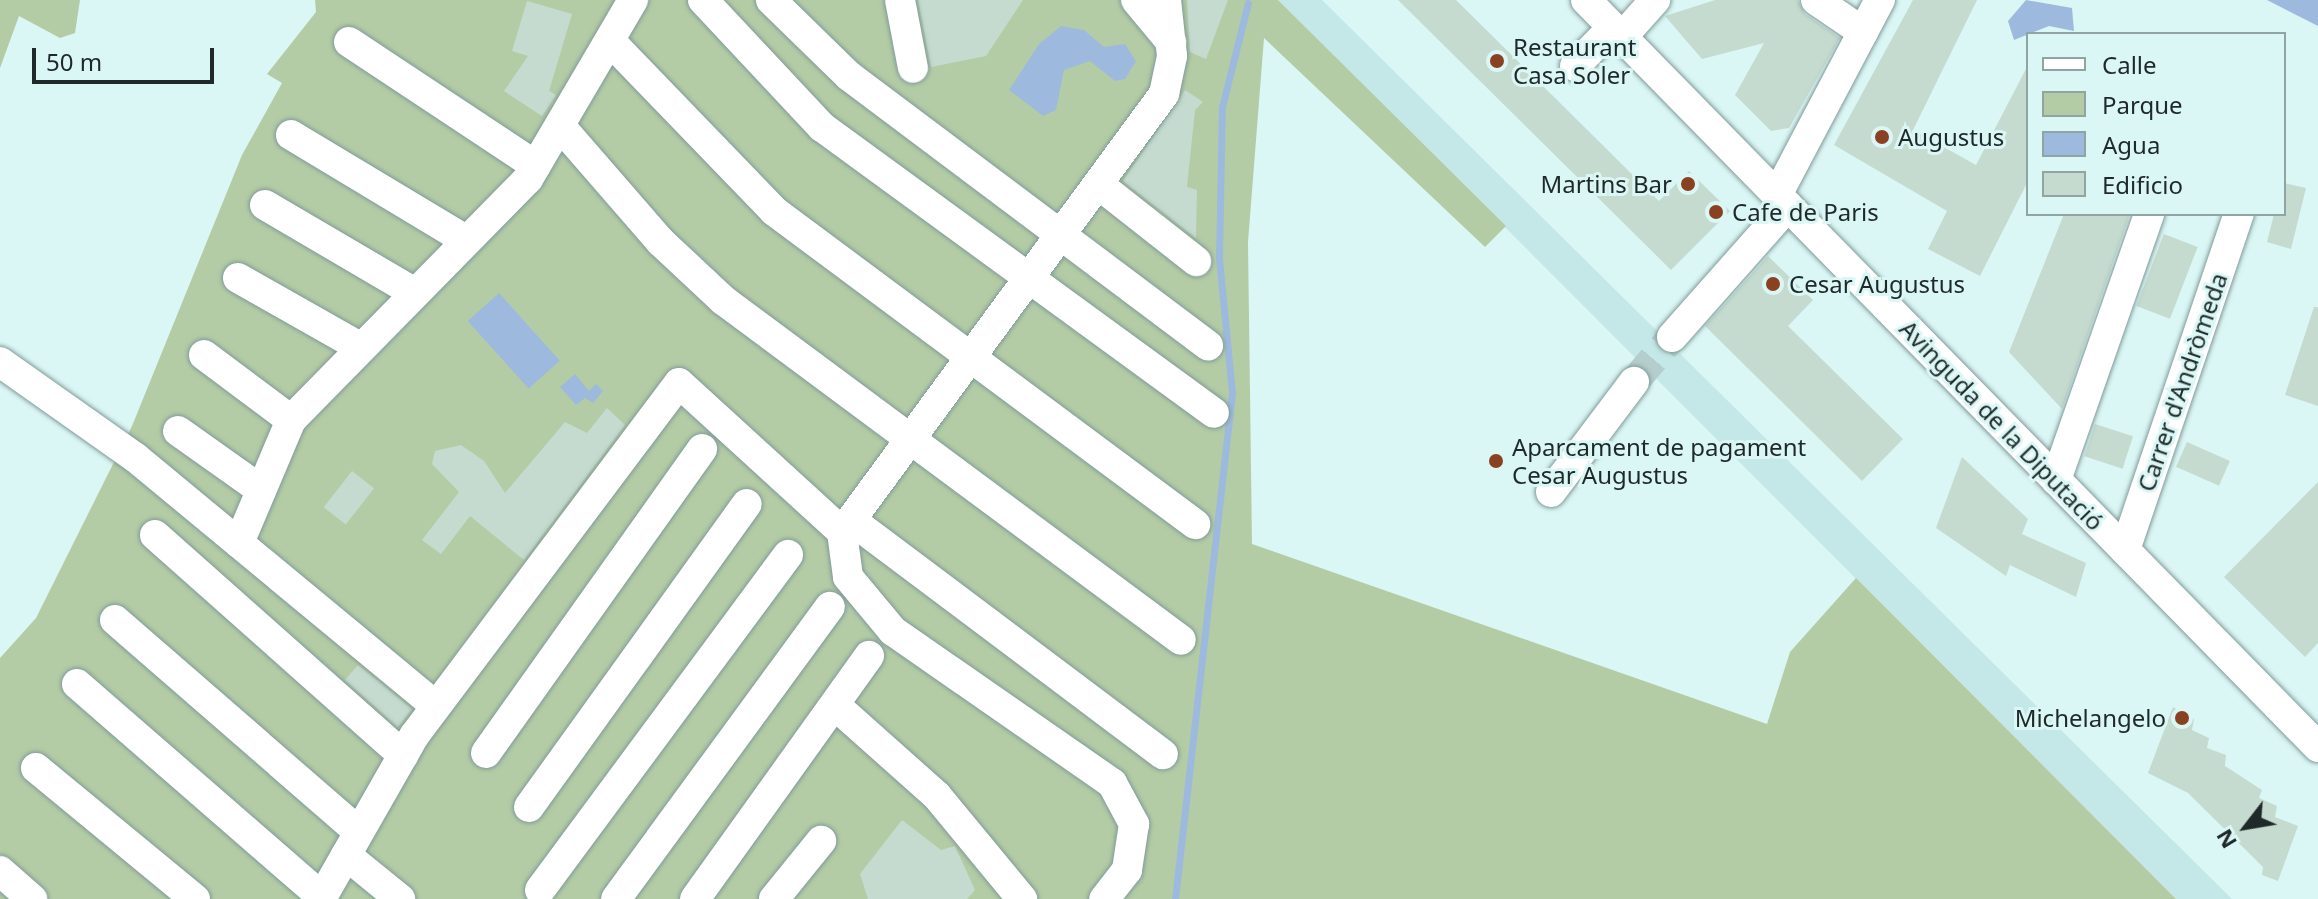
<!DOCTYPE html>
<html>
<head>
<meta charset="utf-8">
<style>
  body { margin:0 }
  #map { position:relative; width:2318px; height:899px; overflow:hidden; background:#daf6f5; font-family:"Noto Sans",sans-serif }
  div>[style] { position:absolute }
  .built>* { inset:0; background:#c4e8e7 }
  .green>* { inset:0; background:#b4cca5 }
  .water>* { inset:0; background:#9dbade; transform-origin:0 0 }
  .stream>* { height:7px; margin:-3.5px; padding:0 3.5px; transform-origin:3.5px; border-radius:3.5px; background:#9dbade }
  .building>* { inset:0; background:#c5dbd0; transform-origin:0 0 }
  .minor-tunnel>* { height:30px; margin-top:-15px; transform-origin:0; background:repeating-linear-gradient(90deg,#b5cdcc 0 30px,transparent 0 45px) }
  .roads { filter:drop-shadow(0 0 2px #819b9a) drop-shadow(0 0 2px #819b9a) }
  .minor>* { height:30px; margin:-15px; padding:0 15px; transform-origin:15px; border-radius:15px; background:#fff }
  .dots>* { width:22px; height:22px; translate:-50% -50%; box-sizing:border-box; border:4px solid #daf6f5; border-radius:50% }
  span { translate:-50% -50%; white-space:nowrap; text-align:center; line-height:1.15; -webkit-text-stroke:6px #daf6f5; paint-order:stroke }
  .poi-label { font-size:24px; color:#1f2929 }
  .left { translate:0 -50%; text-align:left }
  .right { translate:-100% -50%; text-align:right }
  .street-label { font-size:24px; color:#1f2929 }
  .legend { position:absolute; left:2026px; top:32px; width:260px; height:184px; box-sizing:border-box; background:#daf6f5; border:2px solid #8fa4a3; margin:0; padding:10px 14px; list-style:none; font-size:24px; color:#1f2929 }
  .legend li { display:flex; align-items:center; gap:16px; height:40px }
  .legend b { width:40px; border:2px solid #8fa4a3 }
  .north { position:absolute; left:2206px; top:787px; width:80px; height:80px; -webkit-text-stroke:6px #daf6f5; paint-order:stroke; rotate:239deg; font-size:22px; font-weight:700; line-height:32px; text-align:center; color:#1f2929 }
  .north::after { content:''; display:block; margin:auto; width:28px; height:36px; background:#1f2929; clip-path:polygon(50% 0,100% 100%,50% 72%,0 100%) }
  .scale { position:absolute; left:32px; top:48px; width:182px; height:36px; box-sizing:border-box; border:4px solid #1f2929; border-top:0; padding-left:10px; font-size:24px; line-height:28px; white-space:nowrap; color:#1f2929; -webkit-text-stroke:6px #daf6f5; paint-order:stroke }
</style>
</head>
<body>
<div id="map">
  <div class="built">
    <i style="clip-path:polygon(1278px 0,1322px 0,2232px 899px,2176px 899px)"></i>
  </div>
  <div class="green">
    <i style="clip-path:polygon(0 0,80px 0,75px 33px,60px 38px,19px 16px,0 68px)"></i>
    <i style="clip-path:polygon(315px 0,1278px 0,1506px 226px,1485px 247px,1264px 38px,1248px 242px,1252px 544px,1767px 724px,1790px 652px,1856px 578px,2176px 899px,0 899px,0 658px,36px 618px,132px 426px,242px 155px,282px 83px,267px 74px,316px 12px)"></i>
  </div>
  <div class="water">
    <i style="clip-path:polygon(2026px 0,2072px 8px,2074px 31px,2049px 26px,2014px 40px,2008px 21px)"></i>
    <i style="clip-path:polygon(2267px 0,2318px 0,2318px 26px)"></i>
    <i style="clip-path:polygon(1061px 26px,1084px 30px,1104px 47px,1125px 44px,1136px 61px,1125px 79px,1115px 81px,1090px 61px,1064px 70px,1056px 110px,1043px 116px,1009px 90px,1039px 44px)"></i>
    <i style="left:499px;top:293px;width:91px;height:42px;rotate:48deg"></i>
    <i style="clip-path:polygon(575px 374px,589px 391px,596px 384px,603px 391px,593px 403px,585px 398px,576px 405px,560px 387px)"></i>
  </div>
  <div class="stream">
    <i style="left:1175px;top:899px;width:509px;rotate:-83.57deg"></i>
    <i style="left:1232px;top:393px;width:135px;rotate:-95.5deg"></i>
    <i style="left:1219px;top:259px;width:152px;rotate:-88.9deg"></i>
    <i style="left:1222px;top:107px;width:107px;rotate:-76deg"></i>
  </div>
  <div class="building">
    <i style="clip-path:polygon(918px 0,1023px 0,986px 56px,931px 67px)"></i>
    <i style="clip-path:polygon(1187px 0,1228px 0,1206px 59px,1190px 52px)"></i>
    <i style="clip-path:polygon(1398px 0,1456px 0,1659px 201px,1689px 171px,1730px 211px,1671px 270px)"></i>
    <i style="clip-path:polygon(1715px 0,1798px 0,1805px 14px,1840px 38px,1789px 128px,1771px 131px,1735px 95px,1764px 43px,1702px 59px,1665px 16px)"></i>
    <i style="clip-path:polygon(1913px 0,1977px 0,1913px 130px,1976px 165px,2028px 65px,2028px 181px,1980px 276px,1928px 249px,1947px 211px,1834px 145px)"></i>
    <i style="clip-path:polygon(527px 1px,572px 14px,549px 91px,556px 95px,542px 116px,504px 91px,528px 56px,512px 51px)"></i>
    <i style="clip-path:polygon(1185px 90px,1203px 102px,1195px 110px,1187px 187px,1197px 190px,1196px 238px,1123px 181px)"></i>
    <i style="clip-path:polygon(2284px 183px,2306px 188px,2291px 249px,2267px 242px,2274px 214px,2284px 214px)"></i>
    <i style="clip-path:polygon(2064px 214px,2130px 214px,2062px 409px,2009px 352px)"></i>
    <i style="left:2164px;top:234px;width:36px;height:77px;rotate:21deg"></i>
    <i style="clip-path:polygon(1768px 256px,1813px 300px,1788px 326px,1903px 439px,1862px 481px,1705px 326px)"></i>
    <i style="clip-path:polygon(2314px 307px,2318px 307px,2318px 406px,2285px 395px)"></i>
    <i style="clip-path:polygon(607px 408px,625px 425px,524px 560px,470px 516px,441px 554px,422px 540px,459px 492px,432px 464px,435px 451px,461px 445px,484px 461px,505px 493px,565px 422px,587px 433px)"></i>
    <i style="left:2095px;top:424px;width:40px;height:34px;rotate:18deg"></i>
    <i style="left:2187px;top:442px;width:47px;height:27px;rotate:24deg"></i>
    <i style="clip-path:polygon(1962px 457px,2028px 519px,2022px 534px,2086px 563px,2076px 597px,2010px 565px,2006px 576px,1936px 528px)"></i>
    <i style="left:352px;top:471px;width:28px;height:46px;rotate:38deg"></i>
    <i style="clip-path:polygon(2318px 482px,2318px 643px,2305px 657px,2224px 577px)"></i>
    <i style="clip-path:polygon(358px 665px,412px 709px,398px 727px,345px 680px)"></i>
    <i style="clip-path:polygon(2173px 707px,2194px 719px,2192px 730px,2209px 738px,2207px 748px,2226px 755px,2225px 766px,2262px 790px,2259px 798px,2277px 806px,2275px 817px,2298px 826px,2278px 881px,2262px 875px,2263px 867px,2188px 793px,2148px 773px)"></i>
    <i style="clip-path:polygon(902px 820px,941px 850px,955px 846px,975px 890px,967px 899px,868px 899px,860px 874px)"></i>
  </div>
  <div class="minor-tunnel">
    <i style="left:1634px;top:382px;width:59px;rotate:-49.8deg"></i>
  </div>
  <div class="roads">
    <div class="minor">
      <i style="left:703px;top:0;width:174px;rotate:46.9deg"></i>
      <i style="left:822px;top:127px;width:485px;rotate:36.1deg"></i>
      <i style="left:771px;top:0;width:109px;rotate:44.3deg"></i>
      <i style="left:849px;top:76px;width:449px;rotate:36.9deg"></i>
      <i style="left:900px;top:0;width:69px;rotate:79.2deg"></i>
      <i style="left:1136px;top:0;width:55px;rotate:50.2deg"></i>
      <i style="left:1586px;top:0;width:1046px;rotate:45.58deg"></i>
      <i style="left:1816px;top:0;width:57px;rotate:34.2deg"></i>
      <i style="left:1622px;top:37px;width:50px;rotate:-48.3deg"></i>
      <i style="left:349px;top:42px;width:224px;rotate:33.5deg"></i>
      <i style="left:612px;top:43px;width:233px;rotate:46deg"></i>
      <i style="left:774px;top:211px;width:525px;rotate:36.63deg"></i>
      <i style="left:1575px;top:66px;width:54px;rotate:-45.7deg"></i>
      <i style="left:561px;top:127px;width:152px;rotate:49deg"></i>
      <i style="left:661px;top:242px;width:85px;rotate:43.1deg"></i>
      <i style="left:723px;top:300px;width:570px;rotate:36.59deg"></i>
      <i style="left:291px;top:135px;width:204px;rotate:31deg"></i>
      <i style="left:1098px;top:184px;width:125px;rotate:38.2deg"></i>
      <i style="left:1777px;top:195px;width:221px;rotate:-62.2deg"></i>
      <i style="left:265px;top:205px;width:172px;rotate:30.4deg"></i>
      <i style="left:238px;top:278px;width:138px;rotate:29.5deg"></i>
      <i style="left:1672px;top:337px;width:175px;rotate:-48.5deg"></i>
      <i style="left:204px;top:355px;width:109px;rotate:36.8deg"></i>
      <i style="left:0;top:362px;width:166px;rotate:35.2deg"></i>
      <i style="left:136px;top:458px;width:389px;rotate:39.6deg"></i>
      <i style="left:178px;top:431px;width:102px;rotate:35.4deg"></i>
      <i style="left:2056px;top:480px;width:282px;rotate:-70.7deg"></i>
      <i style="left:1551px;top:492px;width:138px;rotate:-53deg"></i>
      <i style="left:851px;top:520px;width:390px;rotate:36.9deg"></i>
      <i style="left:842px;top:532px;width:45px;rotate:82.4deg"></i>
      <i style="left:848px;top:577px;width:70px;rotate:50.2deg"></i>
      <i style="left:893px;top:631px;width:267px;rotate:34.8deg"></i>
      <i style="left:1112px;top:783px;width:47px;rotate:61.8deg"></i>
      <i style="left:1134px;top:824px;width:47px;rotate:98.7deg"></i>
      <i style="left:1127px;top:870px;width:37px;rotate:128deg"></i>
      <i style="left:155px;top:535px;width:332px;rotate:41.6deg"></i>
      <i style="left:239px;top:543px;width:134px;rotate:-67.1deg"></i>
      <i style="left:291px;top:420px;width:338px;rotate:-45.5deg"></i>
      <i style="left:528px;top:179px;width:208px;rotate:-59.6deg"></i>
      <i style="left:2125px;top:550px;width:355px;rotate:-71.3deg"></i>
      <i style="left:115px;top:620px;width:323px;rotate:41deg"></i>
      <i style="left:77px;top:684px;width:325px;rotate:41deg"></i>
      <i style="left:836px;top:706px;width:135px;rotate:41.7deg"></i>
      <i style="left:937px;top:796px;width:134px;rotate:50.5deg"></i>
      <i style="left:486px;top:753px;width:373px;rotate:-54.6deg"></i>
      <i style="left:36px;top:768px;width:206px;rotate:39.5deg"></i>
      <i style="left:529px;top:807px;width:373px;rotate:-54.3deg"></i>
      <i style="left:346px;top:855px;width:70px;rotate:39.2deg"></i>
      <i style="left:0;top:871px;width:43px;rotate:41.2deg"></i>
      <i style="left:540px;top:890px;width:417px;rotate:-53.5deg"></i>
      <i style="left:321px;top:899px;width:188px;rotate:-60.3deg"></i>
      <i style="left:414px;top:736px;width:441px;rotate:-53.1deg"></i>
      <i style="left:679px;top:383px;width:221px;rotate:42.4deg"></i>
      <i style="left:842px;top:532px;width:544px;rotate:-53.68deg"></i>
      <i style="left:1164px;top:94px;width:39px;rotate:-78deg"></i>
      <i style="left:1172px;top:56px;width:56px;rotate:-96.1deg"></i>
      <i style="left:616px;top:899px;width:362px;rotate:-53.8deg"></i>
      <i style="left:695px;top:899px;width:299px;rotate:-54.4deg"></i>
      <i style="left:774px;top:899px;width:75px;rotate:-51deg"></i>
    </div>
  </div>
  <div class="dots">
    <i style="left:1497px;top:61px;background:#894121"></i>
    <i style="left:1882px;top:137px;background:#894121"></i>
    <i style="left:1688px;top:184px;background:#894121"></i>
    <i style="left:1716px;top:212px;background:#894121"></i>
    <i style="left:1773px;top:284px;background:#894121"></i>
    <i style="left:1496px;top:461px;background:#894121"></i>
    <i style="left:2182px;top:718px;background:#894121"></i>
  </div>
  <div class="poi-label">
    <span class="left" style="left:1513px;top:61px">Restaurant<br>Casa Soler</span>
    <span class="left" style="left:1898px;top:137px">Augustus</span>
    <span class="right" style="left:1672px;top:184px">Martins Bar</span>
    <span class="left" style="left:1732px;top:212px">Cafe de Paris</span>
    <span class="left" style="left:1789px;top:284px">Cesar Augustus</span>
    <span class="left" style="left:1512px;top:461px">Aparcament de pagament<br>Cesar Augustus</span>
    <span class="right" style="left:2166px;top:718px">Michelangelo</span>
  </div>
  <div class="street-label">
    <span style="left:2182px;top:382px;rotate:-71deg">Carrer d'Andròmeda</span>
    <span style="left:2002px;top:425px;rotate:46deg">Avinguda de la Diputació</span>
  </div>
  <ul class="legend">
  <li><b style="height:10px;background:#fff"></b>Calle</li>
  <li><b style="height:22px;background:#b4cca5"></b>Parque</li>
  <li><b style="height:22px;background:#9dbade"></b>Agua</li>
  <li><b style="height:22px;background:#c5dbd0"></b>Edificio</li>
  </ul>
  <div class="north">N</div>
  <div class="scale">50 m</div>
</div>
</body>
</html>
